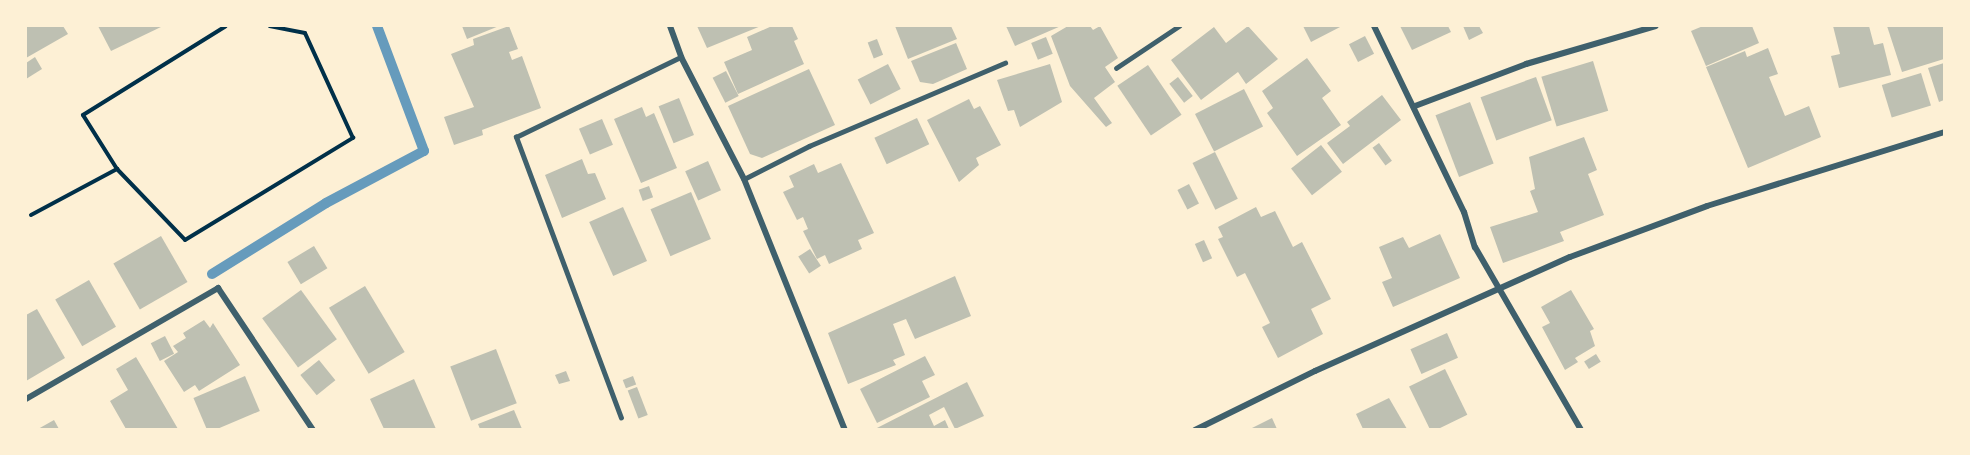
<!DOCTYPE html>
<html>
<head>
<meta charset="utf-8">
<style>
  body { margin:0 }
  #map { position:relative; width:1970px; height:455px; overflow:hidden; background:#fdf0d5; font-family:Spectral,serif }
  div>[style] { position:absolute }
  .stream>* { height:10px; margin:-5px; padding:0 5px; transform-origin:5px; border-radius:5px; background:#669bbc }
  .building>* { inset:0; background:#bec0b2; transform-origin:0 0 }
  .path>* { height:4px; margin:-2px; padding:0 2px; transform-origin:2px; border-radius:2px; background:#003049 }
  .service>* { height:4.5px; margin:-2.25px; padding:0 2.25px; transform-origin:2.25px; border-radius:2.25px; background:#3f606c }
  .minor>* { height:6px; margin:-3px; padding:0 3px; transform-origin:3px; border-radius:3px; background:#3f606c }
  span { translate:-50% -50%; white-space:nowrap; text-align:center; line-height:1.15; -webkit-text-stroke:5px #fdf0d5; paint-order:stroke }
  .frame { position:absolute; inset:0; border:27px solid #fdf0d5; pointer-events:none }
</style>
</head>
<body>
<div id="map">
  <div class="stream">
    <i style="left:212px;top:274px;width:134px;rotate:-31.9deg"></i>
    <i style="left:326px;top:203px;width:111px;rotate:-28deg"></i>
    <i style="left:424px;top:151px;width:134px;rotate:-110.6deg"></i>
  </div>
  <div class="building">
    <i style="clip-path:polygon(26px 26px,63px 26px,68px 34px,26px 58px)"></i>
    <i style="clip-path:polygon(98px 26px,163px 26px,111px 51px)"></i>
    <i style="clip-path:polygon(462px 26px,499px 26px,467px 39px)"></i>
    <i style="clip-path:polygon(509px 26px,518px 49px,509px 52px,512px 60px,522px 56px,541px 108px,482px 130px,483px 135px,454px 145px,444px 117px,474px 107px,451px 54px,474px 45px,473px 39px)"></i>
    <i style="clip-path:polygon(697px 26px,761px 26px,707px 48px)"></i>
    <i style="clip-path:polygon(772px 26px,792px 26px,798px 39px,794px 41px,804px 64px,738px 94px,724px 62px,752px 50px,747px 37px)"></i>
    <i style="clip-path:polygon(895px 26px,951px 26px,957px 39px,908px 59px)"></i>
    <i style="clip-path:polygon(1006px 26px,1061px 26px,1015px 46px)"></i>
    <i style="clip-path:polygon(1068px 26px,1090px 26px,1093px 30px,1100px 26px,1118px 58px,1105px 67px,1115px 82px,1094px 98px,1112px 123px,1106px 127px,1070px 86px,1051px 36px)"></i>
    <i style="clip-path:polygon(1248px 26px,1278px 59px,1246px 84px,1238px 72px,1201px 100px,1171px 60px,1214px 27px,1226px 43px)"></i>
    <i style="clip-path:polygon(1303px 26px,1342px 26px,1311px 42px)"></i>
    <i style="clip-path:polygon(1400px 26px,1448px 26px,1451px 32px,1412px 50px)"></i>
    <i style="clip-path:polygon(1463px 26px,1479px 26px,1483px 33px,1469px 40px)"></i>
    <i style="clip-path:polygon(1703px 26px,1752px 26px,1759px 43px,1706px 66px,1691px 31px)"></i>
    <i style="clip-path:polygon(1833px 26px,1869px 26px,1874px 45px,1883px 43px,1891px 75px,1839px 88px,1831px 56px,1840px 54px)"></i>
    <i style="clip-path:polygon(1887px 26px,1944px 26px,1944px 59px,1902px 72px)"></i>
    <i style="left:1365px;top:36px;width:20px;height:18px;rotate:63deg"></i>
    <i style="left:1046px;top:37px;width:18px;height:16px;rotate:68deg"></i>
    <i style="left:877px;top:39px;width:17px;height:10px;rotate:69deg"></i>
    <i style="clip-path:polygon(956px 43px,967px 69px,933px 84px,920px 82px,911px 61px)"></i>
    <i style="clip-path:polygon(1768px 48px,1778px 74px,1769px 77px,1785px 116px,1809px 106px,1821px 137px,1748px 168px,1706px 67px,1745px 51px,1747px 57px)"></i>
    <i style="clip-path:polygon(35px 57px,42px 69px,26px 79px,26px 63px)"></i>
    <i style="clip-path:polygon(1307px 58px,1331px 91px,1322px 98px,1341px 125px,1297px 156px,1267px 113px,1273px 108px,1262px 91px)"></i>
    <i style="left:1593px;top:61px;width:52px;height:54px;rotate:73deg"></i>
    <i style="clip-path:polygon(1944px 63px,1944px 100px,1939px 102px,1928px 68px)"></i>
    <i style="left:888px;top:64px;width:28px;height:34px;rotate:63deg"></i>
    <i style="clip-path:polygon(1050px 64px,1062px 102px,1020px 127px,1014px 110px,1008px 111px,997px 80px)"></i>
    <i style="left:1148px;top:65px;width:60px;height:37px;rotate:56deg"></i>
    <i style="clip-path:polygon(809px 69px,835px 125px,762px 158px,750px 154px,728px 106px)"></i>
    <i style="left:726px;top:71px;width:28px;height:15px;rotate:63deg"></i>
    <i style="left:1921px;top:73px;width:34px;height:41px;rotate:73deg"></i>
    <i style="left:1178px;top:77px;width:24px;height:11px;rotate:52deg"></i>
    <i style="left:1536px;top:77px;width:46px;height:59px;rotate:70deg"></i>
    <i style="left:1244px;top:89px;width:42px;height:55px;rotate:63deg"></i>
    <i style="clip-path:polygon(1382px 95px,1401px 120px,1343px 164px,1327px 143px,1350px 126px,1347px 122px)"></i>
    <i style="left:679px;top:98px;width:40px;height:22px;rotate:68deg"></i>
    <i style="clip-path:polygon(969px 99px,974px 109px,980px 106px,1001px 145px,976px 158px,979px 165px,959px 182px,927px 120px)"></i>
    <i style="left:1470px;top:102px;width:66px;height:37px;rotate:69deg"></i>
    <i style="clip-path:polygon(642px 107px,646px 117px,654px 113px,677px 168px,641px 183px,614px 119px)"></i>
    <i style="left:917px;top:118px;width:29px;height:47px;rotate:65deg"></i>
    <i style="left:602px;top:119px;width:28px;height:25px;rotate:67deg"></i>
    <i style="clip-path:polygon(1584px 137px,1597px 170px,1588px 174px,1604px 215px,1560px 232px,1564px 241px,1503px 263px,1490px 227px,1538px 212px,1530px 191px,1535px 189px,1529px 157px)"></i>
    <i style="left:1379px;top:143px;width:22px;height:8px;rotate:54deg"></i>
    <i style="left:1321px;top:145px;width:34px;height:38px;rotate:52deg"></i>
    <i style="left:1215px;top:152px;width:52px;height:25px;rotate:64deg"></i>
    <i style="clip-path:polygon(582px 159px,588px 174px,595px 173px,606px 199px,562px 218px,545px 175px)"></i>
    <i style="left:708px;top:161px;width:32px;height:25px;rotate:66deg"></i>
    <i style="clip-path:polygon(841px 163px,874px 233px,858px 240px,862px 249px,829px 264px,825px 255px,817px 259px,803px 231px,808px 229px,803px 217px,797px 220px,783px 192px,794px 187px,789px 176px,814px 164px,818px 173px)"></i>
    <i style="left:1189px;top:184px;width:22px;height:13px;rotate:63deg"></i>
    <i style="left:649px;top:186px;width:12px;height:11px;rotate:70deg"></i>
    <i style="left:691px;top:192px;width:51px;height:44px;rotate:67deg"></i>
    <i style="left:623px;top:207px;width:59px;height:37px;rotate:66deg"></i>
    <i style="clip-path:polygon(1256px 207px,1261px 217px,1275px 211px,1293px 247px,1302px 242px,1331px 299px,1311px 309px,1323px 334px,1278px 358px,1262px 327px,1270px 323px,1245px 273px,1237px 277px,1218px 239px,1223px 237px,1218px 227px)"></i>
    <i style="clip-path:polygon(1440px 234px,1460px 278px,1393px 307px,1382px 282px,1392px 278px,1379px 247px,1403px 237px,1409px 248px)"></i>
    <i style="left:161px;top:236px;width:53px;height:55px;rotate:60deg"></i>
    <i style="left:1204px;top:240px;width:20px;height:10px;rotate:66deg"></i>
    <i style="left:314px;top:246px;width:26px;height:31px;rotate:59deg"></i>
    <i style="left:810px;top:249px;width:20px;height:14px;rotate:57deg"></i>
    <i style="clip-path:polygon(955px 276px,971px 316px,915px 339px,906px 319px,893px 324px,905px 355px,893px 360px,896px 365px,848px 384px,828px 333px)"></i>
    <i style="left:89px;top:280px;width:54px;height:39px;rotate:60deg"></i>
    <i style="left:365px;top:286px;width:77px;height:42px;rotate:59deg"></i>
    <i style="left:301px;top:290px;width:61px;height:48px;rotate:54deg"></i>
    <i style="clip-path:polygon(1571px 290px,1594px 329px,1590px 331px,1595px 346px,1575px 358px,1578px 362px,1565px 370px,1542px 327px,1550px 323px,1541px 307px)"></i>
    <i style="clip-path:polygon(37px 309px,65px 358px,26px 381px,26px 315px)"></i>
    <i style="clip-path:polygon(204px 320px,210px 328px,213px 323px,240px 365px,199px 391px,195px 385px,184px 392px,164px 361px,178px 352px,173px 346px,186px 338px,183px 333px)"></i>
    <i style="left:1447px;top:333px;width:27px;height:40px;rotate:66deg"></i>
    <i style="left:165px;top:336px;width:20px;height:16px;rotate:63deg"></i>
    <i style="left:496px;top:349px;width:58px;height:49px;rotate:69deg"></i>
    <i style="left:1596px;top:354px;width:9px;height:14px;rotate:58deg"></i>
    <i style="clip-path:polygon(925px 356px,935px 375px,922px 381px,930px 397px,877px 423px,860px 389px)"></i>
    <i style="clip-path:polygon(136px 357px,149px 379px,178px 429px,126px 429px,110px 401px,128px 390px,116px 369px)"></i>
    <i style="left:319px;top:360px;width:26px;height:24px;rotate:51deg"></i>
    <i style="left:1445px;top:369px;width:51px;height:40px;rotate:64deg"></i>
    <i style="clip-path:polygon(566px 371px,570px 381px,559px 384px,555px 375px)"></i>
    <i style="left:245px;top:376px;width:38px;height:56px;rotate:67deg"></i>
    <i style="left:633px;top:376px;width:9px;height:11px;rotate:69deg"></i>
    <i style="clip-path:polygon(414px 379px,436px 429px,384px 429px,370px 399px)"></i>
    <i style="clip-path:polygon(967px 382px,984px 416px,955px 429px,944px 407px,929px 415px,934px 426px,945px 420px,949px 429px,875px 429px)"></i>
    <i style="left:637px;top:387px;width:30px;height:10px;rotate:69deg"></i>
    <i style="clip-path:polygon(1389px 398px,1407px 429px,1363px 429px,1356px 414px)"></i>
    <i style="clip-path:polygon(514px 410px,522px 429px,480px 429px,478px 424px)"></i>
    <i style="clip-path:polygon(1272px 418px,1277px 429px,1250px 429px)"></i>
    <i style="clip-path:polygon(54px 420px,59px 429px,38px 429px)"></i>
  </div>
  <div class="path">
    <i style="left:117px;top:169px;width:98px;rotate:46.2deg"></i>
    <i style="left:185px;top:240px;width:197px;rotate:-31.3deg"></i>
    <i style="left:353px;top:138px;width:115px;rotate:-114.6deg"></i>
    <i style="left:305px;top:33px;width:36px;rotate:-169deg"></i>
    <i style="left:31px;top:215px;width:98px;rotate:-28.1deg"></i>
    <i style="left:117px;top:169px;width:64px;rotate:-122.2deg"></i>
    <i style="left:83px;top:115px;width:168px;rotate:-31.9deg"></i>
  </div>
  <div class="service">
    <i style="left:1116px;top:68px;width:76px;rotate:-33.7deg"></i>
    <i style="left:744px;top:179px;width:73px;rotate:-26.9deg"></i>
    <i style="left:809px;top:146px;width:213px;rotate:-23deg"></i>
    <i style="left:621px;top:418px;width:300px;rotate:-110.5deg"></i>
    <i style="left:516px;top:137px;width:183px;rotate:-25.9deg"></i>
  </div>
  <div class="minor">
    <i style="left:670px;top:26px;width:33px;rotate:70deg"></i>
    <i style="left:681px;top:57px;width:137px;rotate:62.7deg"></i>
    <i style="left:744px;top:179px;width:271px;rotate:68.1deg"></i>
    <i style="left:1374px;top:26px;width:207px;rotate:64.2deg"></i>
    <i style="left:1464px;top:212px;width:37px;rotate:73deg"></i>
    <i style="left:1475px;top:247px;width:211px;rotate:59.9deg"></i>
    <i style="left:1415px;top:106px;width:119px;rotate:-20.7deg"></i>
    <i style="left:1526px;top:64px;width:135px;rotate:-16.3deg"></i>
    <i style="left:26px;top:399px;width:222px;rotate:-30deg"></i>
    <i style="left:218px;top:288px;width:171px;rotate:56.2deg"></i>
    <i style="left:1195px;top:430px;width:134px;rotate:-26.2deg"></i>
    <i style="left:1315px;top:371px;width:279px;rotate:-24.1deg"></i>
    <i style="left:1570px;top:257px;width:146px;rotate:-20.4deg"></i>
    <i style="left:1707px;top:206px;width:248px;rotate:-17.3deg"></i>
  </div>
  <div class="frame"></div>
</div>
</body>
</html>
